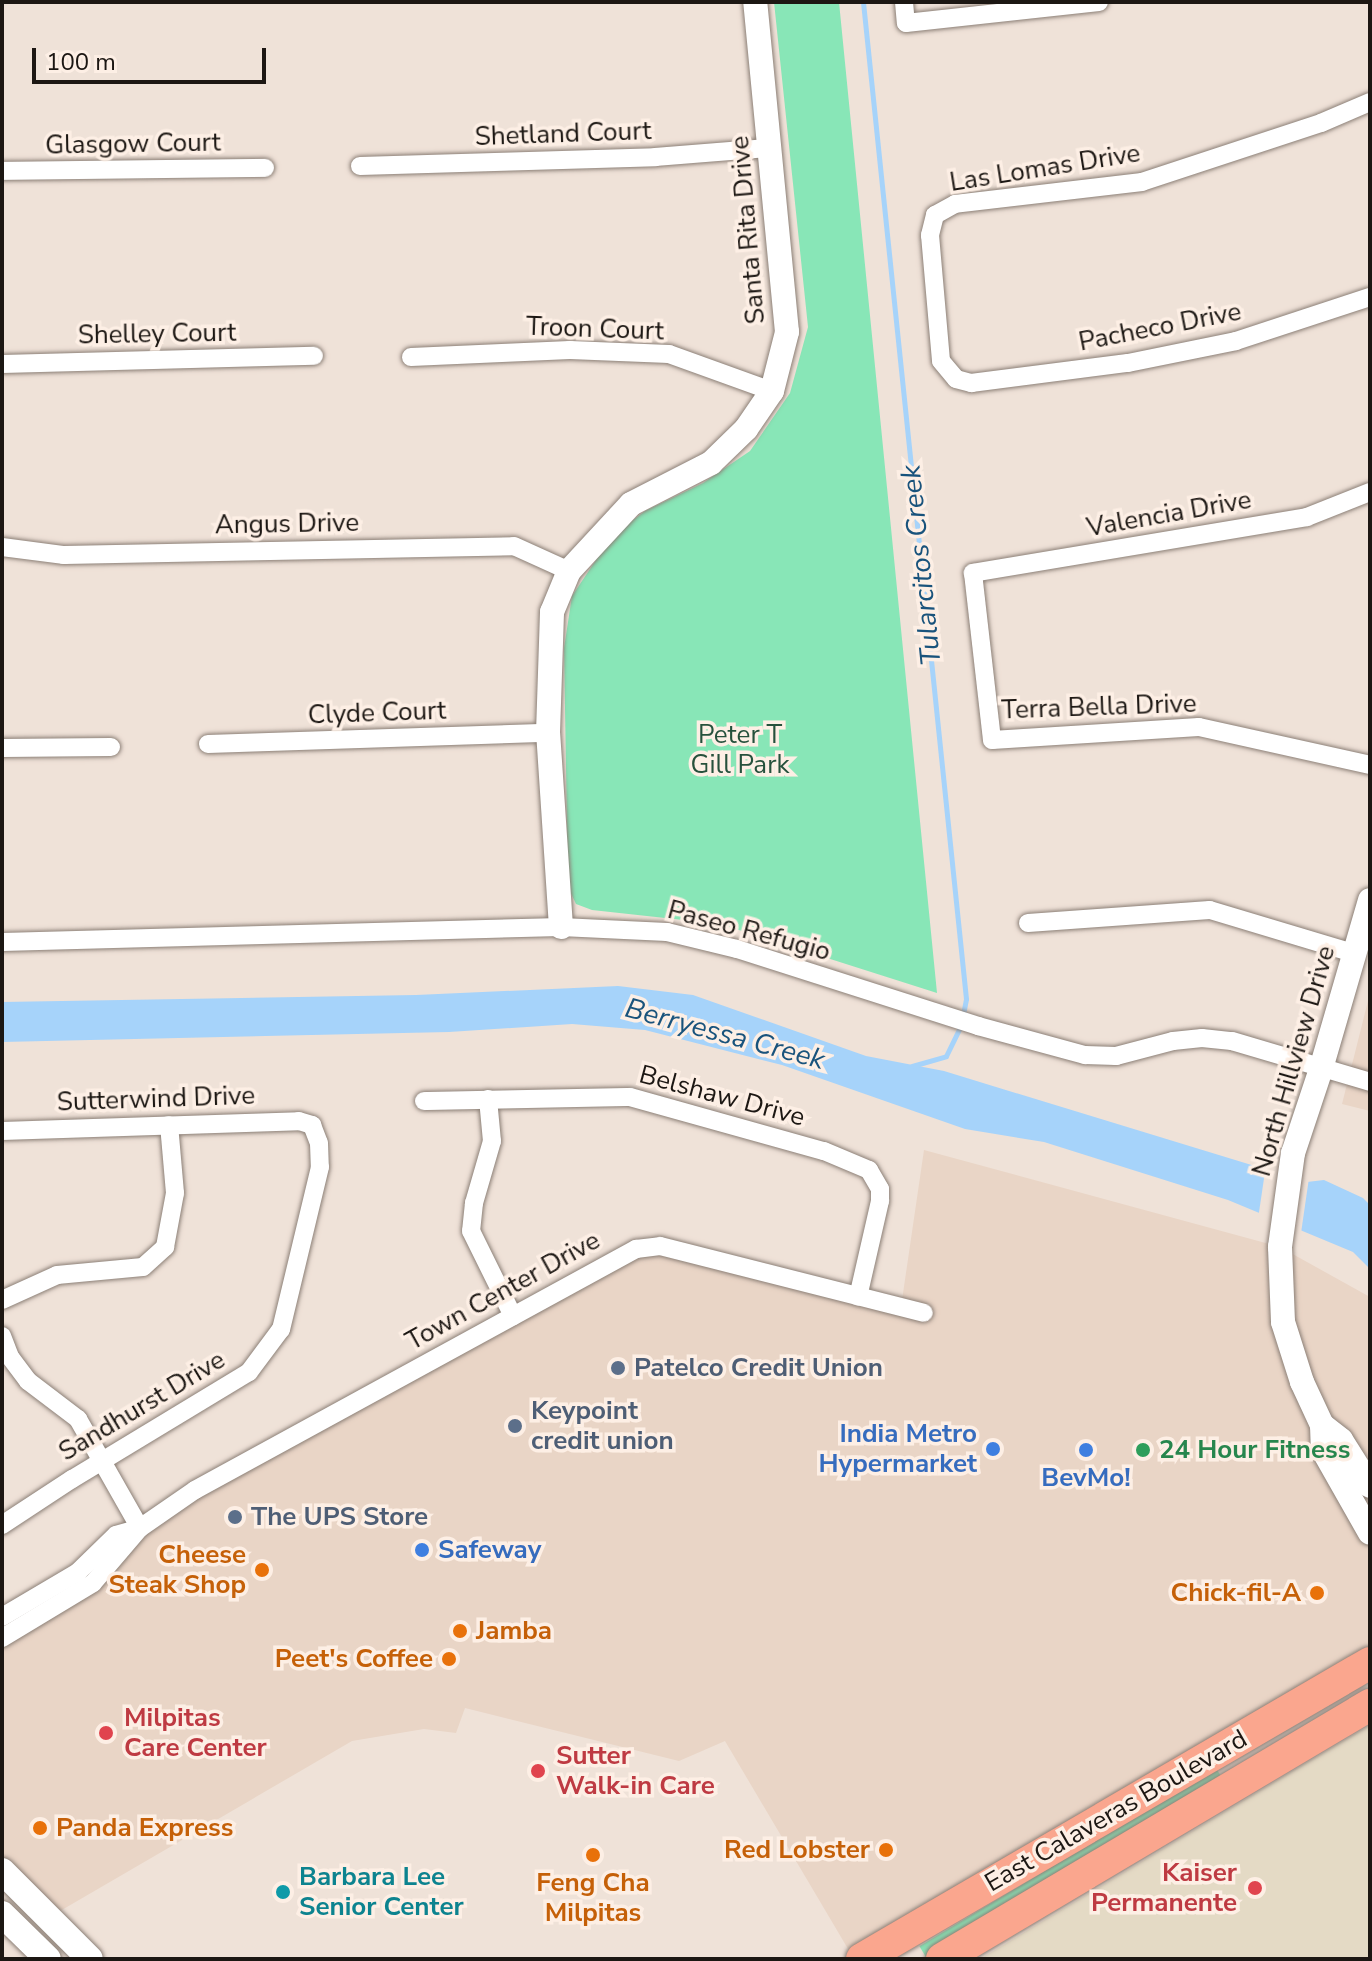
<!DOCTYPE html>
<html>
<head>
<meta charset="utf-8">
<style>
  body { margin:0 }
  #map { position:relative; width:1372px; height:1961px; overflow:hidden; background:#efe2d8; font-family:"Nunito Sans",sans-serif }
  div>[style] { position:absolute }
  .built>* { inset:0; background:#e9d5c6 }
  .industrial>* { inset:0; background:#e4dac5 }
  .green>* { inset:0; background:#88e6b7; transform-origin:0 0 }
  .water>* { inset:0; background:#a6d3fa }
  .pier>* { inset:0; background:#efe2d8 }
  .stream>* { height:5px; margin:-2.5px; padding:0 2.5px; transform-origin:2.5px; border-radius:2.5px; background:#a6d3fa }
  .roads { filter:drop-shadow(0 0 2px #8b7f76) drop-shadow(0 0 2px #8b7f76) }
  .minor>* { height:18px; margin:-9px; padding:0 9px; transform-origin:9px; border-radius:9px; background:#fff }
  .tertiary>* { height:24px; margin:-12px; padding:0 12px; transform-origin:12px; border-radius:12px; background:#fff }
  .secondary>* { height:26px; margin:-13px; padding:0 13px; transform-origin:13px; border-radius:13px; background:#fff }
  .trunk>* { height:32px; margin:-16px; padding:0 16px; transform-origin:16px; border-radius:16px; background:#faa68e }
  .dots>* { width:22px; height:22px; translate:-50% -50%; box-sizing:border-box; border:4px solid #fdefe5; border-radius:50% }
  span { translate:-50% -50%; white-space:nowrap; text-align:center; line-height:1.15; -webkit-text-stroke:7px #fdefe5; paint-order:stroke }
  .street-label { font-size:26px; color:#1c1713 }
  .park-label { font-size:26px; color:#26513c }
  .service-label { font-size:26px; color:#4e5e75; font-weight:700 }
  .left { translate:0 -50%; text-align:left }
  .shop-label { font-size:26px; color:#366cbe; font-weight:700 }
  .right { translate:-100% -50%; text-align:right }
  .leisure-label { font-size:26px; color:#27864d; font-weight:700 }
  .food-label { font-size:26px; color:#c56008; font-weight:700 }
  .health-label { font-size:26px; color:#be3a42; font-weight:700 }
  .culture-label { font-size:26px; color:#0d838f; font-weight:700 }
  .water-label { font-size:28px; color:#19537c; font-style:italic }
  .frame { position:absolute; inset:0; border:4px solid #1c1713; pointer-events:none }
  .scale { position:absolute; left:32px; top:48px; width:234px; height:36px; box-sizing:border-box; border:4px solid #1c1713; border-top:0; padding-left:10px; font-size:24px; line-height:28px; white-space:nowrap; color:#1c1713; -webkit-text-stroke:6px #fdefe5; paint-order:stroke }
</style>
</head>
<body>
<div id="map">
  <div class="built">
    <i style="clip-path:polygon(1370px 993px,1370px 1111px,1342px 1104px)"></i>
    <i style="clip-path:polygon(924px 1150px,1280px 1247px,1370px 1297px,1370px 1663px,854px 1959px,725px 1741px,679px 1761px,465px 1708px,456px 1733px,424px 1729px,352px 1741px,48px 1918px,2px 1871px,2px 1638px,93px 1583px,140px 1528px,636px 1249px,901px 1307px)"></i>
  </div>
  <div class="industrial">
    <i style="clip-path:polygon(1370px 1725px,1370px 1959px,980px 1959px,1294px 1770px)"></i>
  </div>
  <div class="green">
    <i style="clip-path:polygon(774px 2px,839px 2px,937px 993px,720px 924px,592px 910px,576px 904px,568px 887px,564px 648px,572px 596px,612px 536px,645px 511px,703px 483px,750px 451px,790px 393px,808px 327px)"></i>
    <i style="left:1216px;top:1768px;width:12px;height:346px;rotate:59deg"></i>
  </div>
  <div class="water">
    <i style="clip-path:polygon(618px 986px,693px 995px,866px 1056px,944px 1071px,1307px 1182px,1324px 1180px,1363px 1198px,1370px 1205px,1370px 1269px,1353px 1252px,1228px 1200px,1044px 1142px,965px 1129px,782px 1065px,645px 1030px,572px 1024px,449px 1032px,2px 1042px,2px 1002px,416px 995px)"></i>
  </div>
  <div class="pier">
    <i style="clip-path:polygon(1266px 1165px,1309px 1178px,1301px 1233px,1258px 1219px)"></i>
  </div>
  <div class="stream">
    <i style="left:863px;top:2px;width:1002px;rotate:84.1deg"></i>
    <i style="left:966px;top:999px;width:16px;rotate:101deg"></i>
    <i style="left:912px;top:1066px;width:35px;rotate:-16deg"></i>
    <i style="left:946px;top:1056px;width:34px;rotate:-64deg"></i>
  </div>
  <div class="roads">
    <div class="minor">
      <i style="left:904px;top:2px;width:21px;rotate:85deg"></i>
      <i style="left:906px;top:23px;width:194px;rotate:-6.2deg"></i>
      <i style="left:1370px;top:102px;width:53px;rotate:156.8deg"></i>
      <i style="left:1321px;top:123px;width:188px;rotate:161.8deg"></i>
      <i style="left:1142px;top:182px;width:188px;rotate:173.3deg"></i>
      <i style="left:955px;top:204px;width:23px;rotate:151deg"></i>
      <i style="left:935px;top:215px;width:21px;rotate:104deg"></i>
      <i style="left:930px;top:235px;width:126px;rotate:85deg"></i>
      <i style="left:941px;top:361px;width:23px;rotate:50deg"></i>
      <i style="left:956px;top:379px;width:16px;rotate:15deg"></i>
      <i style="left:971px;top:383px;width:158px;rotate:-7.3deg"></i>
      <i style="left:1128px;top:363px;width:110px;rotate:-11.5deg"></i>
      <i style="left:1236px;top:341px;width:141px;rotate:-18.2deg"></i>
      <i style="left:360px;top:166px;width:295px;rotate:-1.7deg"></i>
      <i style="left:655px;top:157px;width:113px;rotate:-4.6deg"></i>
      <i style="left:2px;top:171px;width:263px;rotate:-0.7deg"></i>
      <i style="left:411px;top:357px;width:159px;rotate:-2.5deg"></i>
      <i style="left:570px;top:350px;width:99px;rotate:2.3deg"></i>
      <i style="left:669px;top:354px;width:109px;rotate:19.8deg"></i>
      <i style="left:2px;top:364px;width:312px;rotate:-1.5deg"></i>
      <i style="left:1370px;top:492px;width:68px;rotate:158.4deg"></i>
      <i style="left:1307px;top:517px;width:339px;rotate:170.5deg"></i>
      <i style="left:973px;top:573px;width:168px;rotate:83.5deg"></i>
      <i style="left:992px;top:740px;width:207px;rotate:-3.6deg"></i>
      <i style="left:1199px;top:727px;width:175px;rotate:12.5deg"></i>
      <i style="left:2px;top:547px;width:63px;rotate:7.4deg"></i>
      <i style="left:64px;top:555px;width:450px;rotate:-1.1deg"></i>
      <i style="left:514px;top:546px;width:60px;rotate:24.4deg"></i>
      <i style="left:208px;top:744px;width:340px;rotate:-1.9deg"></i>
      <i style="left:2px;top:748px;width:109px;rotate:-0.5deg"></i>
      <i style="left:1028px;top:923px;width:182px;rotate:-4.1deg"></i>
      <i style="left:1210px;top:910px;width:149px;rotate:16.7deg"></i>
      <i style="left:2px;top:942px;width:559px;rotate:-1.54deg"></i>
      <i style="left:561px;top:927px;width:106px;rotate:2.7deg"></i>
      <i style="left:667px;top:932px;width:72px;rotate:13.7deg"></i>
      <i style="left:737px;top:949px;width:253px;rotate:17.7deg"></i>
      <i style="left:978px;top:1026px;width:111px;rotate:15.2deg"></i>
      <i style="left:1085px;top:1055px;width:31px;rotate:2deg"></i>
      <i style="left:1116px;top:1056px;width:59px;rotate:-14.7deg"></i>
      <i style="left:1173px;top:1041px;width:29px;rotate:-6deg"></i>
      <i style="left:1202px;top:1038px;width:30px;rotate:6deg"></i>
      <i style="left:1232px;top:1041px;width:144px;rotate:16.5deg"></i>
      <i style="left:488px;top:1099px;width:42px;rotate:84.6deg"></i>
      <i style="left:492px;top:1141px;width:65px;rotate:106.2deg"></i>
      <i style="left:474px;top:1203px;width:28px;rotate:96deg"></i>
      <i style="left:471px;top:1231px;width:95px;rotate:63.7deg"></i>
      <i style="left:424px;top:1101px;width:206px;rotate:-1.1deg"></i>
      <i style="left:630px;top:1097px;width:201px;rotate:15.6deg"></i>
      <i style="left:824px;top:1151px;width:49px;rotate:22.9deg"></i>
      <i style="left:869px;top:1170px;width:22px;rotate:60deg"></i>
      <i style="left:880px;top:1189px;width:12px;rotate:90deg"></i>
      <i style="left:880px;top:1201px;width:98px;rotate:102.9deg"></i>
      <i style="left:2px;top:1131px;width:297px;rotate:-1.9deg"></i>
      <i style="left:299px;top:1121px;width:14px;rotate:17deg"></i>
      <i style="left:312px;top:1125px;width:19px;rotate:69deg"></i>
      <i style="left:319px;top:1143px;width:24px;rotate:88deg"></i>
      <i style="left:320px;top:1167px;width:167px;rotate:103.5deg"></i>
      <i style="left:281px;top:1329px;width:54px;rotate:126.7deg"></i>
      <i style="left:249px;top:1372px;width:207px;rotate:148.8deg"></i>
      <i style="left:72px;top:1479px;width:84px;rotate:146.7deg"></i>
      <i style="left:2px;top:1300px;width:60px;rotate:-24.4deg"></i>
      <i style="left:57px;top:1275px;width:86px;rotate:-5.3deg"></i>
      <i style="left:143px;top:1267px;width:30px;rotate:-42deg"></i>
      <i style="left:165px;top:1247px;width:55px;rotate:-79.5deg"></i>
      <i style="left:175px;top:1193px;width:68px;rotate:-95deg"></i>
      <i style="left:2px;top:1336px;width:22px;rotate:69deg"></i>
      <i style="left:10px;top:1357px;width:30px;rotate:53deg"></i>
      <i style="left:28px;top:1381px;width:63px;rotate:37.2deg"></i>
      <i style="left:78px;top:1419px;width:125px;rotate:60.4deg"></i>
      <i style="left:2px;top:1617px;width:88px;rotate:-30.6deg"></i>
      <i style="left:78px;top:1572px;width:53px;rotate:-44.2deg"></i>
      <i style="left:116px;top:1535px;width:25px;rotate:-16deg"></i>
      <i style="left:2px;top:1638px;width:106px;rotate:-31.1deg"></i>
      <i style="left:93px;top:1583px;width:72px;rotate:-49.5deg"></i>
      <i style="left:140px;top:1528px;width:67px;rotate:-34.6deg"></i>
      <i style="left:195px;top:1490px;width:503px;rotate:-28.66deg"></i>
      <i style="left:636px;top:1249px;width:24px;rotate:-7deg"></i>
      <i style="left:660px;top:1246px;width:272px;rotate:14.2deg"></i>
    </div>
    <div class="tertiary">
      <i style="left:1370px;top:900px;width:176px;rotate:106.2deg"></i>
      <i style="left:1321px;top:1069px;width:89px;rotate:108.4deg"></i>
      <i style="left:1293px;top:1153px;width:95px;rotate:97.9deg"></i>
      <i style="left:1280px;top:1247px;width:75px;rotate:87.7deg"></i>
      <i style="left:1283px;top:1322px;width:63px;rotate:72.4deg"></i>
      <i style="left:1302px;top:1382px;width:47px;rotate:65.1deg"></i>
      <i style="left:1322px;top:1425px;width:25px;rotate:88deg"></i>
      <i style="left:1323px;top:1450px;width:95px;rotate:60.5deg"></i>
      <i style="left:561px;top:927px;width:194px;rotate:-93.8deg"></i>
      <i style="left:548px;top:733px;width:121px;rotate:-88.1deg"></i>
      <i style="left:552px;top:612px;width:44px;rotate:-67.5deg"></i>
      <i style="left:569px;top:571px;width:91px;rotate:-47.2deg"></i>
      <i style="left:631px;top:504px;width:90px;rotate:-27.1deg"></i>
      <i style="left:711px;top:463px;width:49px;rotate:-44.2deg"></i>
      <i style="left:746px;top:429px;width:46px;rotate:-55.6deg"></i>
      <i style="left:772px;top:391px;width:61px;rotate:-75.7deg"></i>
      <i style="left:787px;top:332px;width:332px;rotate:-95.5deg"></i>
      <i style="left:1322px;top:1425px;width:24px;rotate:38deg"></i>
      <i style="left:1341px;top:1440px;width:54px;rotate:57.8deg"></i>
    </div>
    <div class="secondary">
      <i style="left:2px;top:1871px;width:124px;rotate:45deg"></i>
      <i style="left:2px;top:1914px;width:64px;rotate:44.4deg"></i>
    </div>
    <div class="trunk">
      <i style="left:862px;top:1959px;width:588px;rotate:-30.23deg"></i>
      <i style="left:942px;top:1959px;width:498px;rotate:-30.7deg"></i>
    </div>
  </div>
  <div class="dots">
    <i style="left:618px;top:1368px;background:#5c6f8a"></i>
    <i style="left:515px;top:1426px;background:#5c6f8a"></i>
    <i style="left:993px;top:1449px;background:#3f7fe0"></i>
    <i style="left:1086px;top:1450px;background:#3f7fe0"></i>
    <i style="left:1143px;top:1450px;background:#2e9e5b"></i>
    <i style="left:235px;top:1517px;background:#5c6f8a"></i>
    <i style="left:422px;top:1550px;background:#3f7fe0"></i>
    <i style="left:262px;top:1570px;background:#e8710a"></i>
    <i style="left:1317px;top:1593px;background:#e8710a"></i>
    <i style="left:460px;top:1631px;background:#e8710a"></i>
    <i style="left:449px;top:1659px;background:#e8710a"></i>
    <i style="left:106px;top:1733px;background:#e0444e"></i>
    <i style="left:538px;top:1771px;background:#e0444e"></i>
    <i style="left:40px;top:1828px;background:#e8710a"></i>
    <i style="left:886px;top:1850px;background:#e8710a"></i>
    <i style="left:593px;top:1855px;background:#e8710a"></i>
    <i style="left:1255px;top:1888px;background:#e0444e"></i>
    <i style="left:283px;top:1892px;background:#0f9aa8"></i>
  </div>
  <div class="street-label">
    <span style="left:563px;top:134px;rotate:-2deg">Shetland Court</span>
    <span style="left:133px;top:144px;rotate:-1deg">Glasgow Court</span>
    <span style="left:1045px;top:168px;rotate:-9deg">Las Lomas Drive</span>
    <span style="left:748px;top:230px;rotate:-95deg">Santa Rita Drive</span>
    <span style="left:1160px;top:327px;rotate:-11deg">Pacheco Drive</span>
    <span style="left:595px;top:329px;rotate:2deg">Troon Court</span>
    <span style="left:157px;top:334px;rotate:-1deg">Shelley Court</span>
    <span style="left:1169px;top:514px;rotate:-10deg">Valencia Drive</span>
    <span style="left:287px;top:524px;rotate:-1deg">Angus Drive</span>
    <span style="left:1099px;top:707px;rotate:-2deg">Terra Bella Drive</span>
    <span style="left:377px;top:713px;rotate:-2deg">Clyde Court</span>
    <span style="left:749px;top:931px;rotate:15deg">Paseo Refugio</span>
    <span style="left:1294px;top:1061px;rotate:-74deg">North Hillview Drive</span>
    <span style="left:722px;top:1096px;rotate:15deg">Belshaw Drive</span>
    <span style="left:156px;top:1099px;rotate:-2deg">Sutterwind Drive</span>
    <span style="left:503px;top:1291px;rotate:-29deg">Town Center Drive</span>
    <span style="left:142px;top:1406px;rotate:-31deg">Sandhurst Drive</span>
    <span style="left:1116px;top:1811px;rotate:-30deg">East Calaveras Boulevard</span>
  </div>
  <div class="park-label">
    <span style="left:740px;top:750px">Peter T<br>Gill Park</span>
  </div>
  <div class="service-label">
    <span class="left" style="left:634px;top:1368px">Patelco Credit Union</span>
    <span class="left" style="left:531px;top:1426px">Keypoint<br>credit union</span>
    <span class="left" style="left:251px;top:1517px">The UPS Store</span>
  </div>
  <div class="shop-label">
    <span class="right" style="left:977px;top:1449px">India Metro<br>Hypermarket</span>
    <span style="left:1086px;top:1478px">BevMo!</span>
    <span class="left" style="left:438px;top:1550px">Safeway</span>
  </div>
  <div class="leisure-label">
    <span class="left" style="left:1159px;top:1450px">24 Hour Fitness</span>
  </div>
  <div class="food-label">
    <span class="right" style="left:246px;top:1570px">Cheese<br>Steak Shop</span>
    <span class="right" style="left:1301px;top:1593px">Chick-fil-A</span>
    <span class="left" style="left:476px;top:1631px">Jamba</span>
    <span class="right" style="left:433px;top:1659px">Peet's Coffee</span>
    <span class="left" style="left:56px;top:1828px">Panda Express</span>
    <span class="right" style="left:870px;top:1850px">Red Lobster</span>
    <span style="left:593px;top:1898px">Feng Cha<br>Milpitas</span>
  </div>
  <div class="health-label">
    <span class="left" style="left:124px;top:1733px">Milpitas<br>Care Center</span>
    <span class="left" style="left:556px;top:1771px">Sutter<br>Walk-in Care</span>
    <span class="right" style="left:1237px;top:1888px">Kaiser<br>Permanente</span>
  </div>
  <div class="culture-label">
    <span class="left" style="left:299px;top:1892px">Barbara Lee<br>Senior Center</span>
  </div>
  <div class="water-label">
    <span style="left:921px;top:565px;rotate:-96deg">Tularcitos Creek</span>
    <span style="left:725px;top:1034px;rotate:15deg">Berryessa Creek</span>
  </div>
  <div class="frame"></div>
  <div class="scale">100 m</div>
</div>
</body>
</html>
